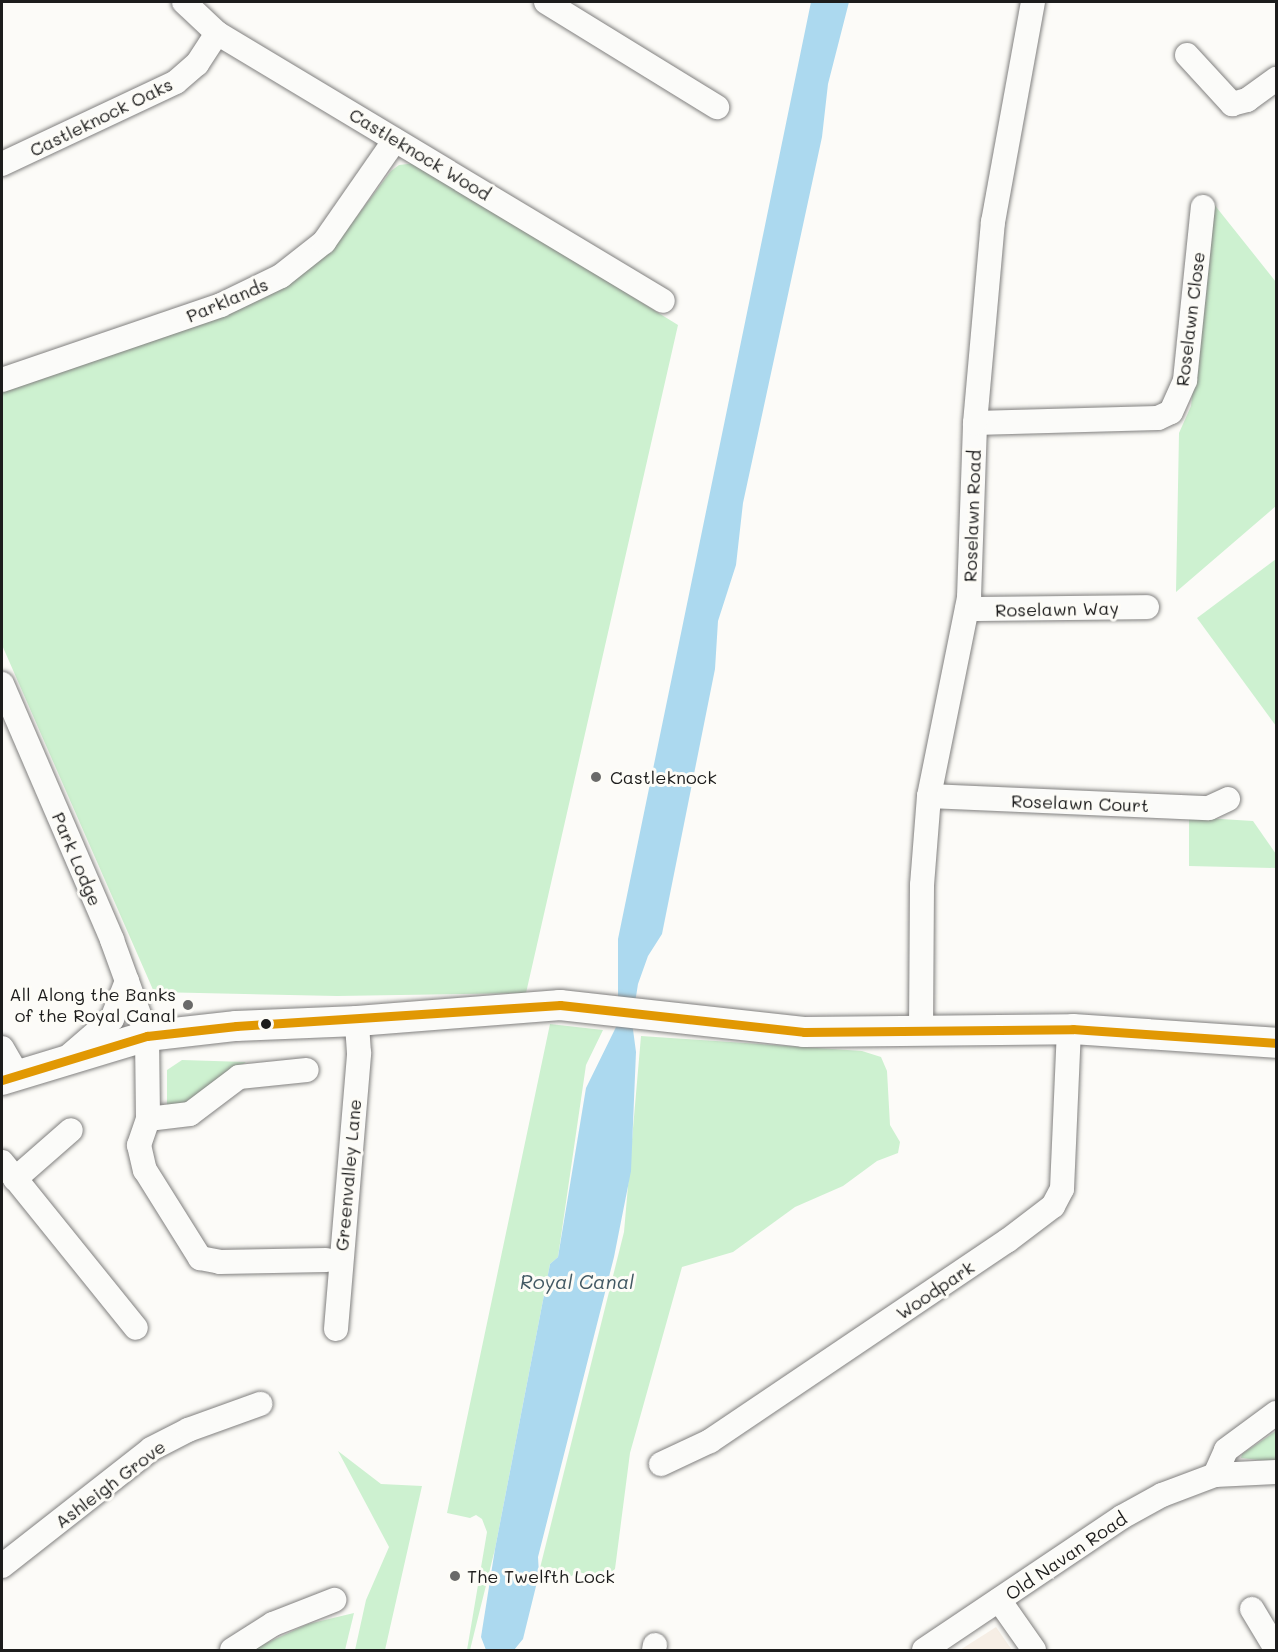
<!DOCTYPE html>
<html>
<head>
<meta charset="utf-8">
<style>
  body { margin:0 }
  #map { position:relative; width:1278px; height:1652px; overflow:hidden; background:#fcfbf8; font-family:Mali,sans-serif }
  div>[style] { position:absolute }
  .built>* { inset:0; background:#f6eee5 }
  .green>* { inset:0; background:#cdf1d0 }
  .water>* { inset:0; background:#acd9ef }
  .roads { filter:drop-shadow(0 0 2px #81807f) drop-shadow(0 0 2px #81807f) }
  .minor>* { height:24px; margin:-12px; padding:0 12px; transform-origin:12px; border-radius:12px; background:#fbfbf9 }
  .major>* { height:30px; margin:-15px; padding:0 15px; transform-origin:15px; border-radius:15px; background:#fbfbf9 }
  .bus-1>* { height:9px; margin:-4.5px; padding:0 4.5px; transform-origin:4.5px; border-radius:4.5px; background:#e19803 }
  .dots>* { width:16px; height:16px; translate:-50% -50%; box-sizing:border-box; border:3px solid #fdfcf7; border-radius:50% }
  span { translate:-50% -50%; white-space:nowrap; text-align:center; line-height:1.15; -webkit-text-stroke:6px #fdfcf7; paint-order:stroke }
  .street-label { font-size:18px; color:#1c1c1c }
  .poi-label { font-size:18px; color:#1c1c1c }
  .left { translate:0 -50%; text-align:left }
  .right { translate:-100% -50%; text-align:right }
  .water-label { font-size:20px; color:#425964; font-style:italic }
  .frame { position:absolute; inset:0; border:3px solid #1c1c1c; pointer-events:none }
</style>
</head>
<body>
<div id="map">
  <div class="built">
    <i style="clip-path:polygon(996px 1627px,1012px 1650px,960px 1650px)"></i>
  </div>
  <div class="green">
    <i style="clip-path:polygon(416px 163px,678px 325px,526px 993px,337px 996px,154px 992px,2px 645px,2px 391px,249px 304px,336px 244px,391px 171px,399px 165px)"></i>
    <i style="clip-path:polygon(1213px 203px,1276px 282px,1276px 506px,1176px 592px,1179px 433px,1191px 406px)"></i>
    <i style="clip-path:polygon(1276px 559px,1276px 726px,1197px 618px)"></i>
    <i style="clip-path:polygon(1189px 817px,1253px 821px,1276px 854px,1276px 868px,1189px 866px)"></i>
    <i style="clip-path:polygon(550px 1024px,603px 1030px,586px 1065px,558px 1257px,550px 1264px,495px 1549px,470px 1650px,467px 1650px,487px 1532px,482px 1519px,476px 1515px,470px 1518px,447px 1513px)"></i>
    <i style="clip-path:polygon(641px 1036px,862px 1051px,881px 1057px,887px 1071px,890px 1125px,900px 1142px,898px 1153px,877px 1161px,843px 1186px,795px 1207px,733px 1252px,682px 1267px,630px 1453px,615px 1569px,603px 1579px,579px 1572px,560px 1582px,540px 1568px,624px 1232px)"></i>
    <i style="clip-path:polygon(182px 1060px,246px 1062px,193px 1102px,167px 1108px,167px 1070px)"></i>
    <i style="clip-path:polygon(1276px 1431px,1276px 1462px,1241px 1458px,1242px 1454px)"></i>
    <i style="clip-path:polygon(338px 1451px,381px 1484px,422px 1486px,385px 1650px,355px 1650px,366px 1600px,389px 1547px)"></i>
    <i style="clip-path:polygon(354px 1613px,345px 1650px,251px 1650px,308px 1624px)"></i>
  </div>
  <div class="water">
    <i style="clip-path:polygon(811px 2px,849px 2px,828px 84px,822px 137px,743px 503px,736px 565px,718px 621px,715px 669px,662px 934px,648px 956px,638px 984px,632px 1022px,636px 1052px,631px 1171px,614px 1257px,538px 1557px,539px 1574px,523px 1639px,514px 1650px,486px 1650px,481px 1637px,495px 1549px,550px 1264px,558px 1257px,586px 1088px,618px 1023px,618px 939px)"></i>
  </div>
  <div class="roads">
    <div class="minor">
      <i style="left:184px;top:2px;width:45px;rotate:43.2deg"></i>
      <i style="left:217px;top:33px;width:520px;rotate:31deg"></i>
      <i style="left:546px;top:2px;width:201px;rotate:31.6deg"></i>
      <i style="left:1187px;top:55px;width:67px;rotate:47.4deg"></i>
      <i style="left:1232px;top:104px;width:16px;rotate:-15deg"></i>
      <i style="left:1247px;top:100px;width:36px;rotate:-36deg"></i>
      <i style="left:2px;top:164px;width:192px;rotate:-25.2deg"></i>
      <i style="left:176px;top:82px;width:28px;rotate:-41deg"></i>
      <i style="left:197px;top:64px;width:37px;rotate:-57deg"></i>
      <i style="left:2px;top:380px;width:231px;rotate:-18.9deg"></i>
      <i style="left:221px;top:305px;width:67px;rotate:-25.8deg"></i>
      <i style="left:281px;top:276px;width:55px;rotate:-38.3deg"></i>
      <i style="left:324px;top:242px;width:124px;rotate:-55.2deg"></i>
      <i style="left:975px;top:423px;width:183px;rotate:-1.6deg"></i>
      <i style="left:1158px;top:418px;width:14px;rotate:-25deg"></i>
      <i style="left:1171px;top:412px;width:35px;rotate:-66deg"></i>
      <i style="left:1185px;top:380px;width:174px;rotate:-84.1deg"></i>
      <i style="left:967px;top:609px;width:180px;rotate:-0.6deg"></i>
      <i style="left:2px;top:684px;width:279px;rotate:66.7deg"></i>
      <i style="left:112px;top:940px;width:102px;rotate:70deg"></i>
      <i style="left:147px;top:1036px;width:83px;rotate:89.3deg"></i>
      <i style="left:148px;top:1119px;width:28px;rotate:109deg"></i>
      <i style="left:139px;top:1145px;width:26px;rotate:77deg"></i>
      <i style="left:145px;top:1170px;width:104px;rotate:58deg"></i>
      <i style="left:200px;top:1258px;width:20px;rotate:11deg"></i>
      <i style="left:220px;top:1262px;width:106px;rotate:-1.1deg"></i>
      <i style="left:929px;top:796px;width:280px;rotate:2.5deg"></i>
      <i style="left:1209px;top:808px;width:21px;rotate:-25deg"></i>
      <i style="left:921px;top:1030px;width:145px;rotate:-89.6deg"></i>
      <i style="left:922px;top:885px;width:89px;rotate:-85.5deg"></i>
      <i style="left:929px;top:796px;width:203px;rotate:-78.6deg"></i>
      <i style="left:969px;top:597px;width:174px;rotate:-88deg"></i>
      <i style="left:975px;top:423px;width:202px;rotate:-84.9deg"></i>
      <i style="left:993px;top:222px;width:224px;rotate:-79.7deg"></i>
      <i style="left:2px;top:1048px;width:30px;rotate:60deg"></i>
      <i style="left:70px;top:1055px;width:55px;rotate:-40.6deg"></i>
      <i style="left:112px;top:1019px;width:41px;rotate:-68.5deg"></i>
      <i style="left:148px;top:1119px;width:42px;rotate:-6.8deg"></i>
      <i style="left:190px;top:1114px;width:61px;rotate:-37.1deg"></i>
      <i style="left:239px;top:1077px;width:68px;rotate:-5.9deg"></i>
      <i style="left:2px;top:1162px;width:213px;rotate:51.1deg"></i>
      <i style="left:15px;top:1179px;width:74px;rotate:-41.2deg"></i>
      <i style="left:336px;top:1329px;width:277px;rotate:-85.2deg"></i>
      <i style="left:359px;top:1053px;width:32px;rotate:-94deg"></i>
      <i style="left:661px;top:1464px;width:54px;rotate:-25.1deg"></i>
      <i style="left:710px;top:1441px;width:358px;rotate:-34deg"></i>
      <i style="left:1007px;top:1241px;width:58px;rotate:-37.3deg"></i>
      <i style="left:1053px;top:1206px;width:19px;rotate:-62deg"></i>
      <i style="left:1062px;top:1189px;width:160px;rotate:-87.5deg"></i>
      <i style="left:1215px;top:1475px;width:27px;rotate:-66deg"></i>
      <i style="left:1226px;top:1450px;width:62px;rotate:-36.5deg"></i>
      <i style="left:2px;top:1566px;width:189px;rotate:-38.1deg"></i>
      <i style="left:151px;top:1449px;width:42px;rotate:-27.2deg"></i>
      <i style="left:188px;top:1430px;width:77px;rotate:-19.9deg"></i>
      <i style="left:999px;top:1600px;width:61px;rotate:55deg"></i>
      <i style="left:1252px;top:1609px;width:47px;rotate:59deg"></i>
      <i style="left:232px;top:1650px;width:49px;rotate:-32.4deg"></i>
      <i style="left:273px;top:1624px;width:66px;rotate:-21.5deg"></i>
      <i style="left:654px;top:1650px;width:5px;rotate:-79deg"></i>
      <i style="left:924px;top:1650px;width:239px;rotate:-33.9deg"></i>
      <i style="left:1122px;top:1517px;width:46px;rotate:-28.8deg"></i>
      <i style="left:1162px;top:1495px;width:57px;rotate:-20.7deg"></i>
      <i style="left:1215px;top:1475px;width:61px;rotate:-2.8deg"></i>
    </div>
    <div class="major">
      <i style="left:2px;top:1080px;width:152px;rotate:-16.9deg"></i>
      <i style="left:147px;top:1036px;width:90px;rotate:-6.4deg"></i>
      <i style="left:236px;top:1026px;width:121px;rotate:-2.4deg"></i>
      <i style="left:357px;top:1021px;width:204px;rotate:-4.5deg"></i>
      <i style="left:560px;top:1005px;width:245px;rotate:6.3deg"></i>
      <i style="left:804px;top:1032px;width:269px;rotate:-0.6deg"></i>
      <i style="left:1073px;top:1029px;width:203px;rotate:3.9deg"></i>
    </div>
  </div>
  <div class="bus-1">
    <i style="left:2px;top:1080px;width:152px;rotate:-16.9deg"></i>
    <i style="left:147px;top:1036px;width:90px;rotate:-6.4deg"></i>
    <i style="left:236px;top:1026px;width:325px;rotate:-3.7deg"></i>
    <i style="left:560px;top:1005px;width:245px;rotate:6.3deg"></i>
    <i style="left:804px;top:1032px;width:269px;rotate:-0.6deg"></i>
    <i style="left:1073px;top:1029px;width:203px;rotate:3.9deg"></i>
  </div>
  <div class="dots">
    <i style="left:596px;top:777px;background:#6a6a69"></i>
    <i style="left:188px;top:1005px;background:#6a6a69"></i>
    <i style="left:266px;top:1024px;background:#1c1c1c"></i>
    <i style="left:455px;top:1576px;background:#6a6a69"></i>
  </div>
  <div class="street-label">
    <span style="left:101px;top:117px;rotate:-26deg">Castleknock Oaks</span>
    <span style="left:420px;top:154px;rotate:31deg">Castleknock Wood</span>
    <span style="left:227px;top:300px;rotate:-23deg">Parklands</span>
    <span style="left:1190px;top:319px;rotate:-83deg">Roselawn Close</span>
    <span style="left:972px;top:516px;rotate:-88deg">Roselawn Road</span>
    <span style="left:1057px;top:609px;rotate:-1deg">Roselawn Way</span>
    <span style="left:1080px;top:803px;rotate:2deg">Roselawn Court</span>
    <span style="left:77px;top:859px;rotate:67deg">Park Lodge</span>
    <span style="left:348px;top:1175px;rotate:-85deg">Greenvalley Lane</span>
    <span style="left:935px;top:1290px;rotate:-34deg">Woodpark</span>
    <span style="left:110px;top:1484px;rotate:-37deg">Ashleigh Grove</span>
    <span style="left:1066px;top:1556px;rotate:-34deg">Old Navan Road</span>
  </div>
  <div class="poi-label">
    <span class="left" style="left:610px;top:777px">Castleknock</span>
    <span class="right" style="left:176px;top:1005px">All Along the Banks<br>of the Royal Canal</span>
    <span class="left" style="left:467px;top:1576px">The Twelfth Lock</span>
  </div>
  <div class="water-label">
    <span style="left:577px;top:1281px">Royal Canal</span>
  </div>
  <div class="frame"></div>
</div>
</body>
</html>
